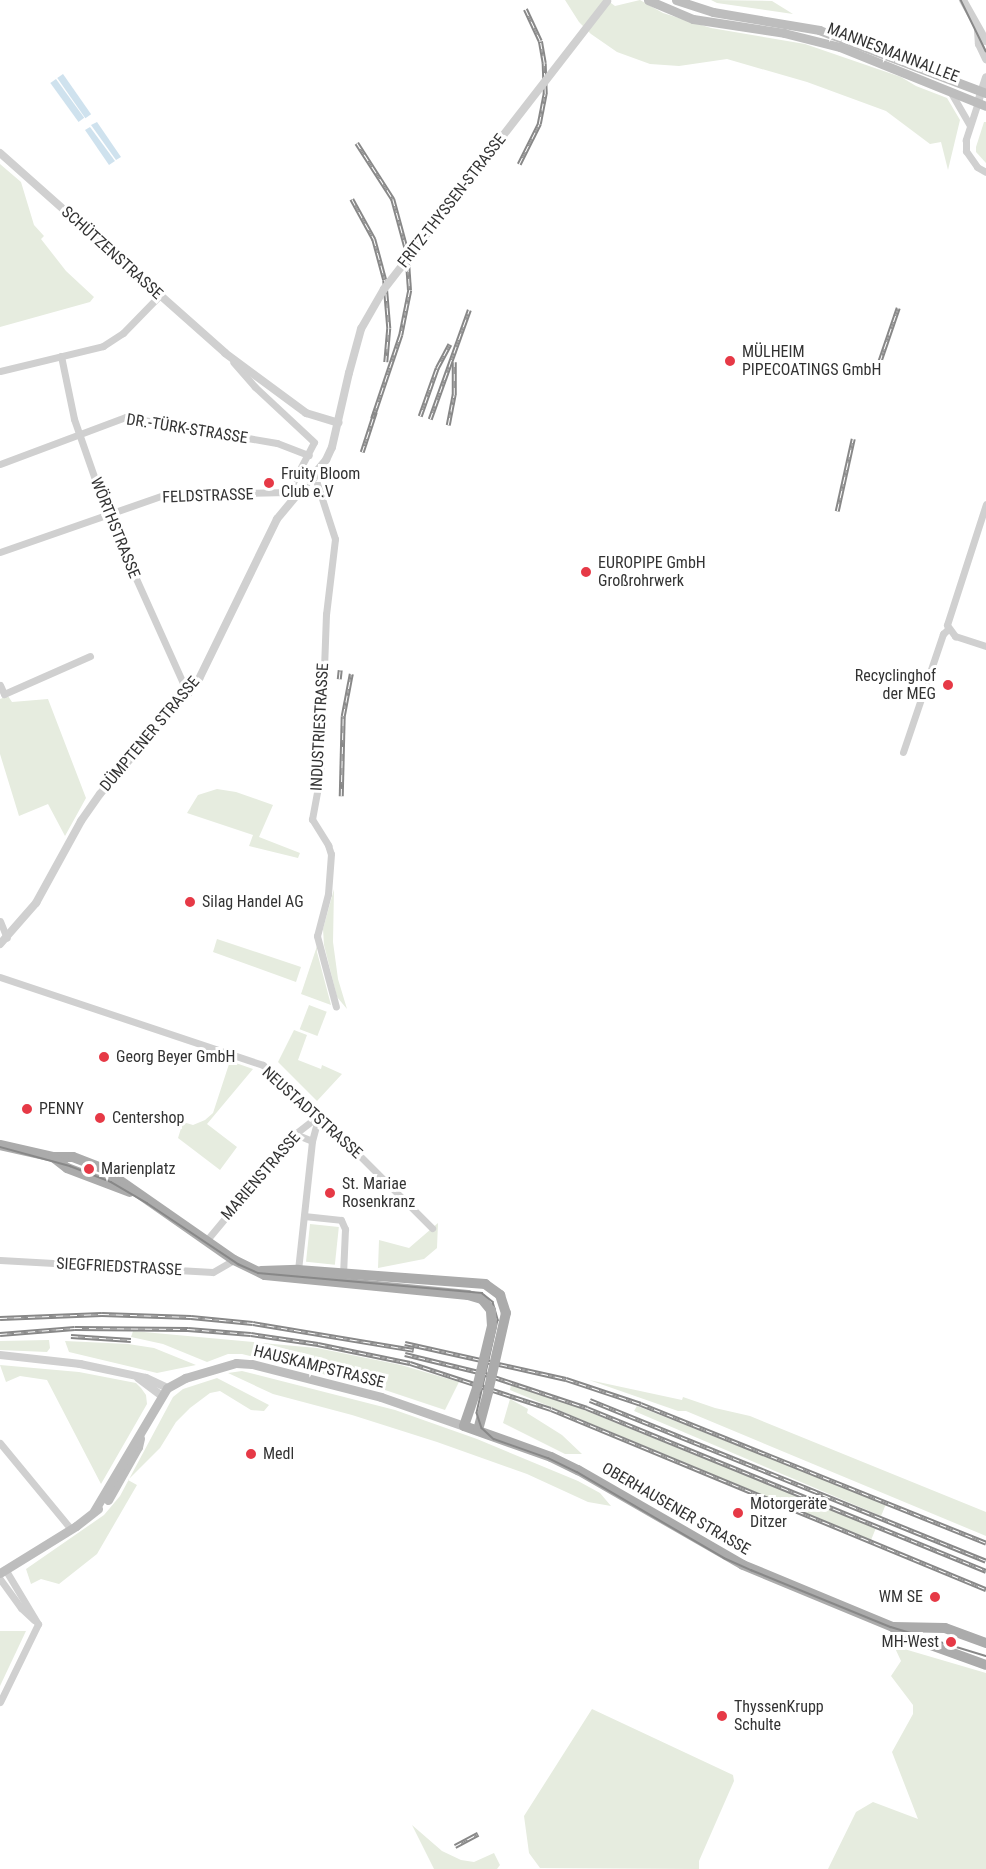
<!DOCTYPE html>
<html>
<head>
<meta charset="utf-8">
<style>
  body { margin:0 }
  #map { position:relative; width:986px; height:1869px; overflow:hidden; background:#fff; font-family:"Roboto Condensed",sans-serif }
  div>[style] { position:absolute }
  .green>* { inset:0; background:#e6ecdf; transform-origin:0 0 }
  .water>* { inset:0; background:#cfe2ee; transform-origin:0 0 }
  .minor>* { height:7px; margin:-3.5px; padding:0 3.5px; transform-origin:3.5px; border-radius:3.5px; background:#d0d0d0 }
  .tertiary>* { height:8px; margin:-4px; padding:0 4px; transform-origin:4px; border-radius:4px; background:#d0d0d0 }
  .secondary>* { height:9px; margin:-4.5px; padding:0 4.5px; transform-origin:4.5px; border-radius:4.5px; background:#bdbdbd }
  .primary>* { height:10px; margin:-5px; padding:0 5px; transform-origin:5px; border-radius:5px; background:#ababab }
  .tram>* { height:1.5px; margin:-0.75px; padding:0 0.75px; transform-origin:0.75px; border-radius:0.75px; background:#888 }
  .rail>* { height:4.5px; margin-top:-2.25px; transform-origin:0; background:repeating-linear-gradient(90deg,#fff 0 7px,#888 0 14px); box-sizing:border-box; border-block:2px solid #888 }
  .tertiary-bridge>* { height:8px; margin:-4px; padding:0 4px; transform-origin:4px; border-radius:4px; background:#d0d0d0 }
  .primary-bridge>* { height:10px; margin:-5px; padding:0 5px; transform-origin:5px; border-radius:5px; background:#ababab }
  .dots>* { width:16px; height:16px; translate:-50% -50%; box-sizing:border-box; border:3px solid #fff; border-radius:50% }
  span { translate:-50% -50%; white-space:nowrap; text-align:center; line-height:1.15; -webkit-text-stroke:6px #fff; paint-order:stroke }
  .street-label { font-size:16px; color:#333 }
  .poi-label { font-size:16px; color:#333 }
  .left { translate:0 -50%; text-align:left }
  .right { translate:-100% -50%; text-align:right }
</style>
</head>
<body>
<div id="map">
  <div class="green">
    <i style="clip-path:polygon(565px 0,607px 0,615px 6px,640px 0,663px 13px,711px 28px,805px 44px,901px 77px,916px 86px,947px 98px,960px 120px,948px 170px,941px 142px,930px 144px,886px 111px,807px 82px,727px 59px,679px 66px,650px 64px,617px 52px,591px 34px,579px 22px)"></i>
    <i style="clip-path:polygon(711px 0,772px 1px,793px 14px,717px 3px)"></i>
    <i style="clip-path:polygon(984px 122px,986px 122px,986px 163px,976px 152px,976px 147px)"></i>
    <i style="clip-path:polygon(0 164px,21px 182px,34px 225px,44px 236px,41px 239px,66px 271px,94px 297px,90px 302px,0 327px)"></i>
    <i style="clip-path:polygon(8px 696px,12px 702px,48px 699px,86px 798px,65px 836px,48px 804px,19px 816px,0 754px,0 699px)"></i>
    <i style="clip-path:polygon(217px 789px,236px 792px,273px 805px,259px 837px,300px 853px,298px 858px,249px 846px,253px 835px,187px 813px,198px 795px)"></i>
    <i style="clip-path:polygon(334px 889px,333px 942px,338px 979px,347px 1009px,337px 997px,324px 945px,323px 929px)"></i>
    <i style="clip-path:polygon(217px 939px,301px 967px,296px 982px,213px 952px)"></i>
    <i style="clip-path:polygon(317px 946px,317px 952px,331px 1005px,301px 994px)"></i>
    <i style="left:309px;top:1005px;width:19px;height:26px;rotate:21deg"></i>
    <i style="clip-path:polygon(294px 1030px,307px 1035px,298px 1060px,321px 1069px,322px 1065px,342px 1074px,317px 1101px,278px 1062px)"></i>
    <i style="clip-path:polygon(230px 1061px,253px 1069px,207px 1124px,237px 1147px,220px 1170px,178px 1138px,183px 1122px,193px 1125px,205px 1120px,213px 1113px)"></i>
    <i style="clip-path:polygon(438px 1223px,437px 1248px,424px 1259px,378px 1268px,379px 1240px,409px 1248px)"></i>
    <i style="left:310px;top:1224px;width:29px;height:38px;rotate:6deg"></i>
    <i style="clip-path:polygon(133px 1331px,317px 1348px,401px 1365px,459px 1382px,445px 1410px,379px 1388px,242px 1354px,228px 1354px,207px 1362px,163px 1344px,131px 1337px)"></i>
    <i style="clip-path:polygon(49px 1340px,50px 1348px,47px 1352px,0 1350px,0 1341px)"></i>
    <i style="clip-path:polygon(65px 1341px,128px 1344px,154px 1348px,196px 1365px,157px 1373px,69px 1352px)"></i>
    <i style="clip-path:polygon(0 1365px,79px 1372px,136px 1383px,141px 1388px,146px 1395px,147px 1404px,101px 1484px,47px 1380px,20px 1376px,6px 1382px)"></i>
    <i style="clip-path:polygon(242px 1371px,395px 1410px,477px 1439px,578px 1481px,600px 1493px,611px 1506px,588px 1502px,527px 1474px,437px 1442px,352px 1415px,273px 1394px,228px 1373px)"></i>
    <i style="clip-path:polygon(217px 1378px,269px 1405px,264px 1411px,251px 1410px,220px 1391px,210px 1393px,190px 1408px,176px 1422px,160px 1448px,128px 1480px,137px 1485px,97px 1554px,59px 1584px,41px 1579px,31px 1584px,26px 1569px,104px 1515px,120px 1496px,173px 1397px,183px 1389px)"></i>
    <i style="clip-path:polygon(589px 1380px,682px 1400px,683px 1397px,715px 1408px,750px 1416px,986px 1512px,986px 1536px,686px 1411px,678px 1411px)"></i>
    <i style="clip-path:polygon(511px 1385px,574px 1406px,876px 1528px,871px 1540px,510px 1390px)"></i>
    <i style="clip-path:polygon(510px 1399px,528px 1409px,527px 1413px,562px 1435px,582px 1454px,565px 1454px,503px 1423px)"></i>
    <i style="clip-path:polygon(637px 1406px,886px 1504px,881px 1516px,634px 1411px)"></i>
    <i style="clip-path:polygon(0 1631px,26px 1631px,0 1686px)"></i>
    <i style="clip-path:polygon(894px 1646px,986px 1673px,986px 1869px,828px 1869px,856px 1812px,873px 1802px,918px 1819px,892px 1752px,913px 1714px,913px 1705px,891px 1676px,901px 1661px)"></i>
    <i style="clip-path:polygon(592px 1709px,733px 1775px,734px 1781px,699px 1861px,699px 1869px,540px 1868px,529px 1853px,524px 1816px)"></i>
    <i style="clip-path:polygon(412px 1825px,442px 1851px,461px 1860px,474px 1862px,494px 1853px,500px 1865px,497px 1869px,434px 1869px)"></i>
  </div>
  <div class="water">
    <i style="left:63px;top:74px;width:49px;height:7px;rotate:55deg"></i>
    <i style="left:56px;top:79px;width:48px;height:7px;rotate:54deg"></i>
    <i style="clip-path:polygon(97px 122px,121px 157px,116px 160px,91px 125px)"></i>
    <i style="clip-path:polygon(90px 127px,115px 161px,109px 165px,85px 130px)"></i>
  </div>
  <div class="minor">
    <i style="left:950px;top:91px;width:39px;rotate:60deg"></i>
    <i style="left:978px;top:102px;width:40px;rotate:108deg"></i>
    <i style="left:966px;top:140px;width:11px;rotate:90deg"></i>
    <i style="left:966px;top:151px;width:19px;rotate:55deg"></i>
    <i style="left:977px;top:167px;width:10px;rotate:29deg"></i>
    <i style="left:61px;top:356px;width:64px;rotate:78.3deg"></i>
    <i style="left:74px;top:419px;width:101px;rotate:70.8deg"></i>
    <i style="left:107px;top:514px;width:197px;rotate:65.8deg"></i>
    <i style="left:0;top:371px;width:106px;rotate:-13.6deg"></i>
    <i style="left:103px;top:346px;width:24px;rotate:-33deg"></i>
    <i style="left:123px;top:333px;width:52px;rotate:-45.8deg"></i>
    <i style="left:0;top:464px;width:134px;rotate:-20.5deg"></i>
    <i style="left:126px;top:417px;width:153px;rotate:9.8deg"></i>
    <i style="left:277px;top:443px;width:34px;rotate:21deg"></i>
    <i style="left:315px;top:477px;width:65px;rotate:72.1deg"></i>
    <i style="left:335px;top:539px;width:76px;rotate:96.8deg"></i>
    <i style="left:326px;top:614px;width:162px;rotate:92.1deg"></i>
    <i style="left:320px;top:776px;width:44px;rotate:100.5deg"></i>
    <i style="left:312px;top:819px;width:31px;rotate:58deg"></i>
    <i style="left:328px;top:845px;width:9px;rotate:72deg"></i>
    <i style="left:331px;top:854px;width:40px;rotate:94.3deg"></i>
    <i style="left:328px;top:894px;width:43px;rotate:104.7deg"></i>
    <i style="left:317px;top:936px;width:73px;rotate:75deg"></i>
    <i style="left:986px;top:504px;width:127px;rotate:107.9deg"></i>
    <i style="left:947px;top:625px;width:14px;rotate:54deg"></i>
    <i style="left:955px;top:636px;width:33px;rotate:18deg"></i>
    <i style="left:0;top:552px;width:174px;rotate:-19.2deg"></i>
    <i style="left:164px;top:495px;width:124px;rotate:-1.4deg"></i>
    <i style="left:288px;top:492px;width:56px;rotate:-62.5deg"></i>
    <i style="left:314px;top:442px;width:81px;rotate:-137deg"></i>
    <i style="left:255px;top:387px;width:33px;rotate:-131deg"></i>
    <i style="left:0;top:685px;width:10px;rotate:66deg"></i>
    <i style="left:4px;top:694px;width:94px;rotate:-23.8deg"></i>
    <i style="left:903px;top:752px;width:125px;rotate:-71.3deg"></i>
    <i style="left:943px;top:634px;width:7px;rotate:-45deg"></i>
    <i style="left:0;top:921px;width:18px;rotate:68deg"></i>
    <i style="left:0;top:977px;width:277px;rotate:18.5deg"></i>
    <i style="left:263px;top:1065px;width:75px;rotate:41.8deg"></i>
    <i style="left:319px;top:1115px;width:160px;rotate:45deg"></i>
    <i style="left:295px;top:1134px;width:18px;rotate:22deg"></i>
    <i style="left:304px;top:1216px;width:37px;rotate:6deg"></i>
    <i style="left:341px;top:1220px;width:10px;rotate:66deg"></i>
    <i style="left:345px;top:1229px;width:46px;rotate:92.5deg"></i>
    <i style="left:206px;top:1241px;width:139px;rotate:-50.2deg"></i>
    <i style="left:295px;top:1134px;width:31px;rotate:-38deg"></i>
    <i style="left:0;top:1260px;width:213px;rotate:3.2deg"></i>
    <i style="left:213px;top:1272px;width:24px;rotate:-30deg"></i>
    <i style="left:298px;top:1270px;width:130px;rotate:-83.8deg"></i>
    <i style="left:312px;top:1141px;width:27px;rotate:-75deg"></i>
    <i style="left:0;top:1443px;width:112px;rotate:50.5deg"></i>
    <i style="left:0;top:1579px;width:36px;rotate:54deg"></i>
    <i style="left:21px;top:1608px;width:18px;rotate:43deg"></i>
    <i style="left:0;top:1702px;width:87px;rotate:-64deg"></i>
    <i style="left:38px;top:1624px;width:64px;rotate:-121deg"></i>
  </div>
  <div class="tertiary">
    <i style="left:963px;top:0;width:47px;rotate:60.7deg"></i>
    <i style="left:978px;top:31px;width:13px;rotate:86deg"></i>
    <i style="left:979px;top:44px;width:17px;rotate:65deg"></i>
    <i style="left:978px;top:102px;width:26px;rotate:-72deg"></i>
    <i style="left:0;top:153px;width:301px;rotate:41.6deg"></i>
    <i style="left:225px;top:353px;width:101px;rotate:36.5deg"></i>
    <i style="left:306px;top:413px;width:34px;rotate:17deg"></i>
    <i style="left:0;top:944px;width:55px;rotate:-48.7deg"></i>
    <i style="left:36px;top:903px;width:94px;rotate:-61.2deg"></i>
    <i style="left:81px;top:821px;width:33px;rotate:-55deg"></i>
    <i style="left:100px;top:794px;width:152px;rotate:-49.3deg"></i>
    <i style="left:199px;top:679px;width:178px;rotate:-64deg"></i>
    <i style="left:277px;top:519px;width:77px;rotate:-50.3deg"></i>
    <i style="left:326px;top:460px;width:14px;rotate:-65deg"></i>
    <i style="left:332px;top:447px;width:76px;rotate:-77.1deg"></i>
    <i style="left:0;top:1355px;width:81px;rotate:6.4deg"></i>
    <i style="left:80px;top:1364px;width:67px;rotate:12deg"></i>
    <i style="left:146px;top:1378px;width:23px;rotate:25deg"></i>
    <i style="left:138px;top:1378px;width:30px;rotate:37deg"></i>
  </div>
  <div class="secondary">
    <i style="left:648px;top:0;width:49px;rotate:22.9deg"></i>
    <i style="left:693px;top:19px;width:92px;rotate:8.7deg"></i>
    <i style="left:784px;top:33px;width:58px;rotate:14deg"></i>
    <i style="left:840px;top:47px;width:157px;rotate:22deg"></i>
    <i style="left:676px;top:0;width:39px;rotate:18deg"></i>
    <i style="left:713px;top:12px;width:108px;rotate:9.6deg"></i>
    <i style="left:819px;top:30px;width:178px;rotate:20.7deg"></i>
    <i style="left:108px;top:1500px;width:61px;rotate:-60.5deg"></i>
    <i style="left:138px;top:1447px;width:9px;rotate:-77deg"></i>
    <i style="left:94px;top:1511px;width:143px;rotate:-59.3deg"></i>
    <i style="left:167px;top:1388px;width:21px;rotate:-29deg"></i>
    <i style="left:185px;top:1378px;width:53px;rotate:-16.4deg"></i>
    <i style="left:236px;top:1363px;width:16px;rotate:4deg"></i>
    <i style="left:252px;top:1364px;width:133px;rotate:14.3deg"></i>
    <i style="left:381px;top:1397px;width:88px;rotate:19.3deg"></i>
    <i style="left:0;top:1573px;width:89px;rotate:-31.7deg"></i>
    <i style="left:76px;top:1526px;width:28px;rotate:-38deg"></i>
  </div>
  <div class="primary">
    <i style="left:0;top:1145px;width:54px;rotate:12.8deg"></i>
    <i style="left:53px;top:1157px;width:20px"></i>
    <i style="left:73px;top:1157px;width:31px;rotate:21deg"></i>
    <i style="left:102px;top:1168px;width:161px;rotate:34.9deg"></i>
    <i style="left:234px;top:1260px;width:34px;rotate:26deg"></i>
    <i style="left:265px;top:1275px;width:204px;rotate:5.6deg"></i>
    <i style="left:468px;top:1295px;width:15px;rotate:16deg"></i>
    <i style="left:482px;top:1299px;width:14px;rotate:51deg"></i>
    <i style="left:53px;top:1157px;width:18px;rotate:38deg"></i>
    <i style="left:67px;top:1168px;width:67px;rotate:20.9deg"></i>
    <i style="left:261px;top:1271px;width:37px;rotate:-2deg"></i>
    <i style="left:298px;top:1270px;width:188px;rotate:4.3deg"></i>
    <i style="left:485px;top:1284px;width:19px;rotate:36deg"></i>
    <i style="left:500px;top:1295px;width:19px;rotate:72deg"></i>
    <i style="left:477px;top:1388px;width:40px;rotate:108.9deg"></i>
    <i style="left:464px;top:1426px;width:92px;rotate:19.6deg"></i>
    <i style="left:551px;top:1457px;width:30px;rotate:26deg"></i>
    <i style="left:578px;top:1470px;width:190px;rotate:29.9deg"></i>
    <i style="left:743px;top:1565px;width:162px;rotate:22.5deg"></i>
    <i style="left:893px;top:1627px;width:27px;rotate:28deg"></i>
    <i style="left:917px;top:1640px;width:73px;rotate:19.9deg"></i>
    <i style="left:478px;top:1430px;width:39px;rotate:-75deg"></i>
    <i style="left:893px;top:1627px;width:52px;rotate:1.1deg"></i>
    <i style="left:945px;top:1628px;width:44px;rotate:20.1deg"></i>
  </div>
  <div class="tram">
    <i style="left:961px;top:0;width:57px;rotate:63.9deg"></i>
    <i style="left:0;top:1147px;width:73px;rotate:15.2deg"></i>
    <i style="left:70px;top:1166px;width:44px;rotate:21.3deg"></i>
    <i style="left:111px;top:1182px;width:42px;rotate:30.3deg"></i>
    <i style="left:147px;top:1203px;width:110px;rotate:33.8deg"></i>
    <i style="left:238px;top:1264px;width:22px;rotate:24deg"></i>
    <i style="left:258px;top:1273px;width:225px;rotate:5.1deg"></i>
    <i style="left:482px;top:1293px;width:14px;rotate:39deg"></i>
    <i style="left:493px;top:1302px;width:19px;rotate:74deg"></i>
    <i style="left:498px;top:1320px;width:95px;rotate:102.7deg"></i>
    <i style="left:477px;top:1413px;width:16px;rotate:72deg"></i>
    <i style="left:482px;top:1428px;width:16px;rotate:43deg"></i>
    <i style="left:494px;top:1439px;width:57px;rotate:19.4deg"></i>
    <i style="left:548px;top:1458px;width:32px;rotate:26deg"></i>
    <i style="left:577px;top:1472px;width:170px;rotate:30.3deg"></i>
    <i style="left:724px;top:1558px;width:30px;rotate:24deg"></i>
    <i style="left:751px;top:1570px;width:151px;rotate:22.2deg"></i>
    <i style="left:891px;top:1627px;width:99px;rotate:17deg"></i>
  </div>
  <div class="rail">
    <i style="left:357px;top:143px;width:67px;rotate:57.3deg"></i>
    <i style="left:393px;top:199px;width:54px;rotate:74.9deg"></i>
    <i style="left:407px;top:251px;width:39px;rotate:86deg"></i>
    <i style="left:410px;top:290px;width:46px;rotate:101.3deg"></i>
    <i style="left:401px;top:335px;width:88px;rotate:108.6deg"></i>
    <i style="left:519px;top:164px;width:45px;rotate:-63.4deg"></i>
    <i style="left:539px;top:124px;width:31px;rotate:-79deg"></i>
    <i style="left:545px;top:94px;width:31px;rotate:-92deg"></i>
    <i style="left:544px;top:63px;width:22px;rotate:-100deg"></i>
    <i style="left:540px;top:41px;width:35px;rotate:-115deg"></i>
    <i style="left:352px;top:199px;width:46px;rotate:61.2deg"></i>
    <i style="left:374px;top:239px;width:42px;rotate:75deg"></i>
    <i style="left:385px;top:280px;width:48px;rotate:85.2deg"></i>
    <i style="left:389px;top:328px;width:34px;rotate:95deg"></i>
    <i style="left:875px;top:375px;width:71px;rotate:-71.1deg"></i>
    <i style="left:420px;top:416px;width:51px;rotate:-70.5deg"></i>
    <i style="left:437px;top:368px;width:27px;rotate:-62deg"></i>
    <i style="left:430px;top:419px;width:116px;rotate:-70.3deg"></i>
    <i style="left:448px;top:425px;width:31px;rotate:-79deg"></i>
    <i style="left:454px;top:395px;width:33px;rotate:-90deg"></i>
    <i style="left:362px;top:452px;width:42px;rotate:-72deg"></i>
    <i style="left:837px;top:511px;width:74px;rotate:-77.5deg"></i>
    <i style="left:339px;top:679px;width:9px;rotate:-84deg"></i>
    <i style="left:341px;top:796px;width:80px;rotate:-88.6deg"></i>
    <i style="left:343px;top:716px;width:43px;rotate:-79.2deg"></i>
    <i style="left:0;top:1318px;width:102px;rotate:-2.2deg"></i>
    <i style="left:102px;top:1314px;width:89px;rotate:1.9deg"></i>
    <i style="left:191px;top:1317px;width:62px;rotate:5.5deg"></i>
    <i style="left:253px;top:1323px;width:163px;rotate:9.5deg"></i>
    <i style="left:0;top:1334px;width:75px;rotate:-4.6deg"></i>
    <i style="left:75px;top:1328px;width:113px;rotate:0.5deg"></i>
    <i style="left:188px;top:1329px;width:63px;rotate:4.5deg"></i>
    <i style="left:251px;top:1334px;width:68px;rotate:8.5deg"></i>
    <i style="left:318px;top:1344px;width:94px;rotate:11.7deg"></i>
    <i style="left:410px;top:1363px;width:148px;rotate:18.1deg"></i>
    <i style="left:551px;top:1409px;width:471px;rotate:22.5deg"></i>
    <i style="left:71px;top:1336px;width:60px;rotate:3.8deg"></i>
    <i style="left:405px;top:1343px;width:165px;rotate:12.6deg"></i>
    <i style="left:566px;top:1379px;width:79px;rotate:18.4deg"></i>
    <i style="left:641px;top:1404px;width:372px;rotate:21.9deg"></i>
    <i style="left:405px;top:1354px;width:76px;rotate:13.7deg"></i>
    <i style="left:479px;top:1372px;width:114px;rotate:18.4deg"></i>
    <i style="left:587px;top:1408px;width:431px;rotate:22.2deg"></i>
    <i style="left:590px;top:1400px;width:427px;rotate:22.1deg"></i>
    <i style="left:455px;top:1846px;width:26px;rotate:-28deg"></i>
  </div>
  <div class="tertiary-bridge">
    <i style="left:349px;top:373px;width:46px;rotate:-74.7deg"></i>
    <i style="left:361px;top:329px;width:46px;rotate:-60.1deg"></i>
    <i style="left:384px;top:289px;width:364px;rotate:-52.2deg"></i>
  </div>
  <div class="primary-bridge">
    <i style="left:477px;top:1388px;width:64px;rotate:-76.4deg"></i>
    <i style="left:492px;top:1326px;width:16px;rotate:-94deg"></i>
    <i style="left:488px;top:1392px;width:81px;rotate:-77.2deg"></i>
  </div>
  <div class="dots">
    <i style="left:730px;top:361px;background:#e63946"></i>
    <i style="left:269px;top:483px;background:#e63946"></i>
    <i style="left:586px;top:572px;background:#e63946"></i>
    <i style="left:948px;top:685px;background:#e63946"></i>
    <i style="left:190px;top:902px;background:#e63946"></i>
    <i style="left:104px;top:1057px;background:#e63946"></i>
    <i style="left:27px;top:1109px;background:#e63946"></i>
    <i style="left:100px;top:1118px;background:#e63946"></i>
    <i style="left:89px;top:1169px;background:#e63946"></i>
    <i style="left:330px;top:1193px;background:#e63946"></i>
    <i style="left:251px;top:1454px;background:#e63946"></i>
    <i style="left:738px;top:1513px;background:#e63946"></i>
    <i style="left:935px;top:1597px;background:#e63946"></i>
    <i style="left:951px;top:1642px;background:#e63946"></i>
    <i style="left:722px;top:1716px;background:#e63946"></i>
  </div>
  <div class="street-label">
    <span style="left:893px;top:53px;rotate:21deg">MANNESMANNALLEE</span>
    <span style="left:452px;top:201px;rotate:-52deg">FRITZ-THYSSEN-STRASSE</span>
    <span style="left:112px;top:253px;rotate:42deg">SCHÜTZENSTRASSE</span>
    <span style="left:187px;top:429px;rotate:9deg">DR.-TÜRK-STRASSE</span>
    <span style="left:208px;top:496px;rotate:-2deg">FELDSTRASSE</span>
    <span style="left:115px;top:528px;rotate:68deg">WÖRTHSTRASSE</span>
    <span style="left:320px;top:727px;rotate:-87deg">INDUSTRIESTRASSE</span>
    <span style="left:150px;top:734px;rotate:-50deg">DÜMPTENER STRASSE</span>
    <span style="left:312px;top:1113px;rotate:42deg">NEUSTADTSTRASSE</span>
    <span style="left:261px;top:1176px;rotate:-49deg">MARIENSTRASSE</span>
    <span style="left:119px;top:1267px;rotate:3deg">SIEGFRIEDSTRASSE</span>
    <span style="left:319px;top:1367px;rotate:14deg">HAUSKAMPSTRASSE</span>
    <span style="left:676px;top:1509px;rotate:30deg">OBERHAUSENER STRASSE</span>
  </div>
  <div class="poi-label">
    <span class="left" style="left:742px;top:361px">MÜLHEIM<br>PIPECOATINGS GmbH</span>
    <span class="left" style="left:281px;top:483px">Fruity Bloom<br>Club e.V</span>
    <span class="left" style="left:598px;top:572px">EUROPIPE GmbH<br>Großrohrwerk</span>
    <span class="right" style="left:936px;top:685px">Recyclinghof<br>der MEG</span>
    <span class="left" style="left:202px;top:902px">Silag Handel AG</span>
    <span class="left" style="left:116px;top:1057px">Georg Beyer GmbH</span>
    <span class="left" style="left:39px;top:1109px">PENNY</span>
    <span class="left" style="left:112px;top:1118px">Centershop</span>
    <span class="left" style="left:101px;top:1169px">Marienplatz</span>
    <span class="left" style="left:342px;top:1193px">St. Mariae<br>Rosenkranz</span>
    <span class="left" style="left:263px;top:1454px">Medl</span>
    <span class="left" style="left:750px;top:1513px">Motorgeräte<br>Ditzer</span>
    <span class="right" style="left:923px;top:1597px">WM SE</span>
    <span class="right" style="left:939px;top:1642px">MH-West</span>
    <span class="left" style="left:734px;top:1716px">ThyssenKrupp<br>Schulte</span>
  </div>
</div>
</body>
</html>
